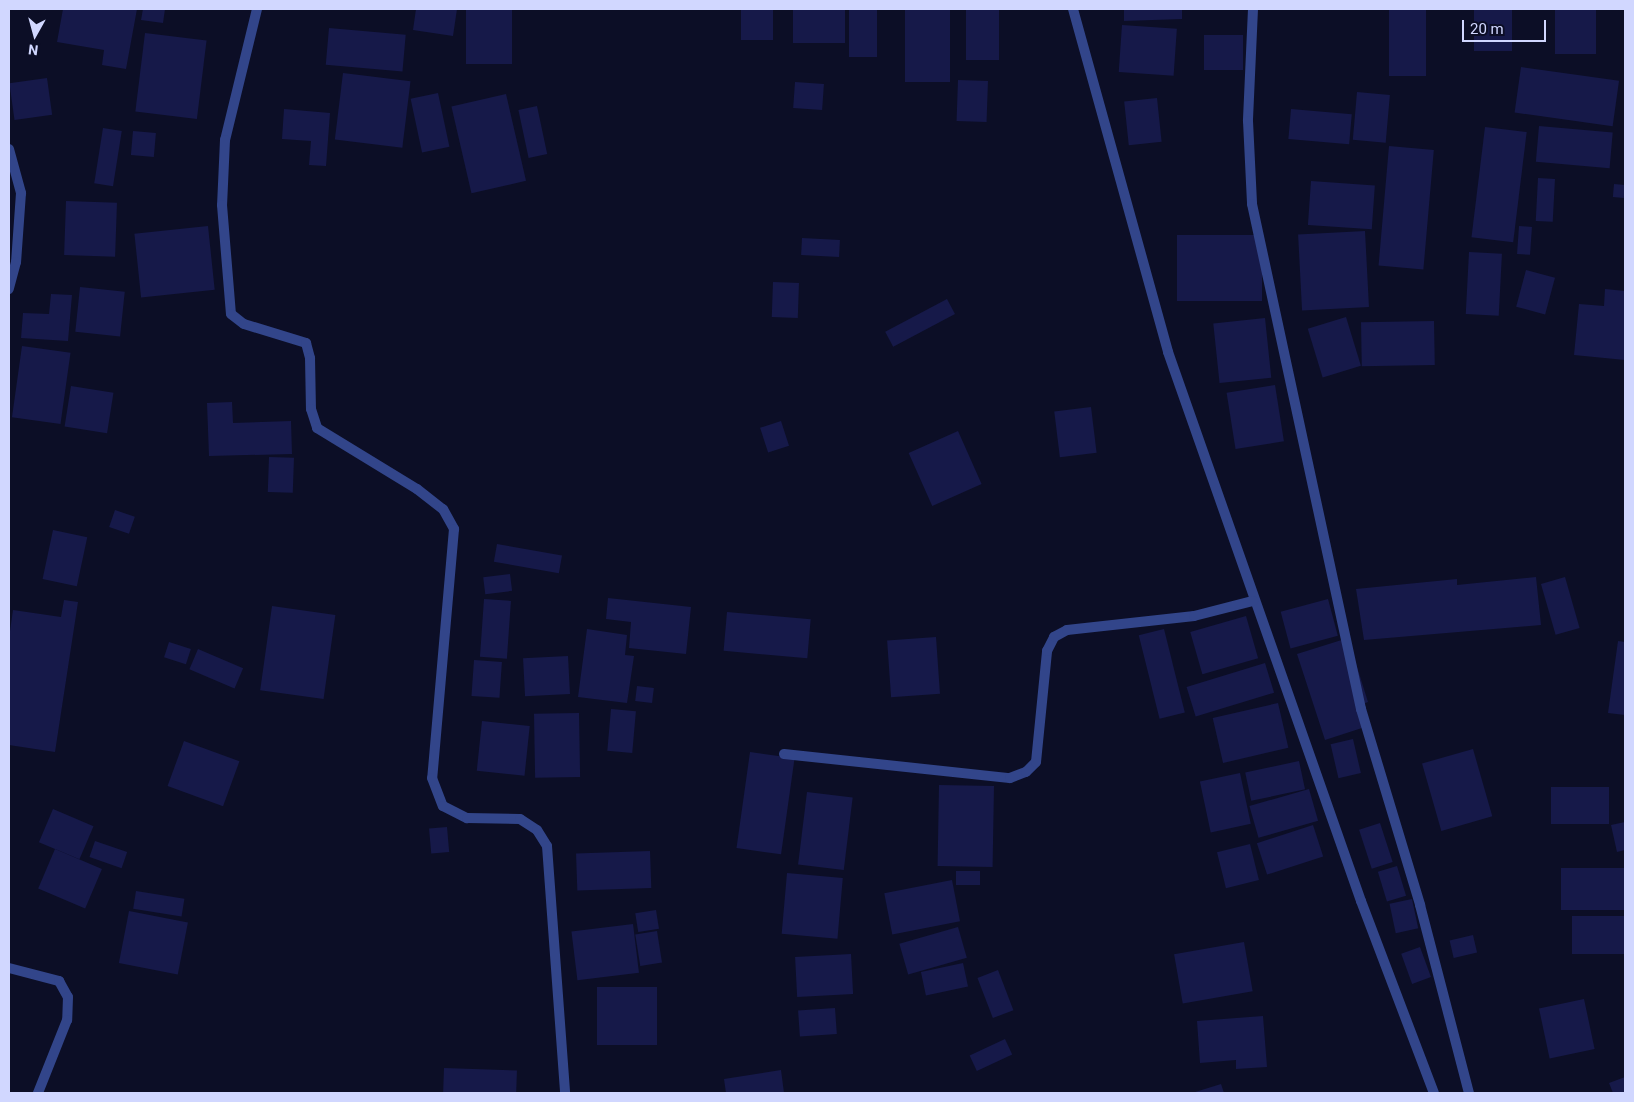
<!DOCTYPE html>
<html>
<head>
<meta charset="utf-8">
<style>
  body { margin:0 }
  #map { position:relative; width:1634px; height:1102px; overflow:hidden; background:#0c0e26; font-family:Roboto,sans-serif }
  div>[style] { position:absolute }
  .building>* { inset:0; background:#161949; transform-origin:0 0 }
  .minor>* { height:10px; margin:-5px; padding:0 5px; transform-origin:5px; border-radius:5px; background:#32458a }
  span { translate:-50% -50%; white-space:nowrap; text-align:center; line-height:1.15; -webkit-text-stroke:4px #0c0e26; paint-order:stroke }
  .frame { position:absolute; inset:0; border:10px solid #d1d7ff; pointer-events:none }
  .north { position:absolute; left:10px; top:10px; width:50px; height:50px; -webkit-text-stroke:4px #0c0e26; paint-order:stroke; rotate:187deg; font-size:14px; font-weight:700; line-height:20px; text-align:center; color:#d1d7ff }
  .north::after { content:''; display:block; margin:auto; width:18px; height:22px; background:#d1d7ff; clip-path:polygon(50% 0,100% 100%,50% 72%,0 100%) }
  .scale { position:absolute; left:1462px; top:20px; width:84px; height:22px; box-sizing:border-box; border:2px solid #d1d7ff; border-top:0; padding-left:6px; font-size:15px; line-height:18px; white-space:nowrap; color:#d1d7ff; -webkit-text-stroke:4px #0c0e26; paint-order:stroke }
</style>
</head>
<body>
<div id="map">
  <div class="building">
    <i style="clip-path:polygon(63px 9px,137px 9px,126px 69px,102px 65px,104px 50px,57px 42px)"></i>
    <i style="clip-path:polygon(143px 9px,165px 9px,163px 23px,141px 20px)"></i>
    <i style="clip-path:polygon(416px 9px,457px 9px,453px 36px,413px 30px)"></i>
    <i style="left:466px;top:9px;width:46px;height:55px"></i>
    <i style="left:741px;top:9px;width:32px;height:31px"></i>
    <i style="left:793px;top:9px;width:52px;height:34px"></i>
    <i style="left:849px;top:9px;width:28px;height:48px"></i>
    <i style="left:905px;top:9px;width:45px;height:73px"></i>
    <i style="left:966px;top:9px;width:33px;height:51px"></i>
    <i style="clip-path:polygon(1124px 9px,1182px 9px,1182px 19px,1124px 21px)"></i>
    <i style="left:1389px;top:9px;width:37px;height:67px"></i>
    <i style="left:1474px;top:9px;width:38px;height:42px"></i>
    <i style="left:1555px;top:9px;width:41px;height:45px"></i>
    <i style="left:1122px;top:25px;width:55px;height:47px;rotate:4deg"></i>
    <i style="left:329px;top:28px;width:77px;height:37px;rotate:5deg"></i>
    <i style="left:145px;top:33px;width:62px;height:79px;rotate:7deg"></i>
    <i style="left:1204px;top:35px;width:39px;height:35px"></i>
    <i style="left:1521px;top:67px;width:99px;height:46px;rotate:8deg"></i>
    <i style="left:343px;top:73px;width:68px;height:67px;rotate:7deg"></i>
    <i style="left:47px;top:78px;width:37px;height:38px;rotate:82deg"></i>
    <i style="left:958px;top:80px;width:30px;height:41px;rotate:2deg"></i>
    <i style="left:795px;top:82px;width:29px;height:26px;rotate:4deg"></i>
    <i style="left:1357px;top:92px;width:33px;height:48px;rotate:5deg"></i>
    <i style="left:438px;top:93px;width:55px;height:28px;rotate:78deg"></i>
    <i style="left:506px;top:94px;width:89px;height:56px;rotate:77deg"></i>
    <i style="left:1157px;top:98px;width:44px;height:33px;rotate:84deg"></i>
    <i style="left:537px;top:106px;width:49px;height:19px;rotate:78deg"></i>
    <i style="clip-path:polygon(284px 109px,330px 113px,326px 166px,309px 165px,311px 141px,282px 139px)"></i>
    <i style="left:1291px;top:109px;width:61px;height:30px;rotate:5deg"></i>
    <i style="left:1539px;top:126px;width:74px;height:36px;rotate:5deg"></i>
    <i style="left:1485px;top:127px;width:42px;height:111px;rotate:7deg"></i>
    <i style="left:103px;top:128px;width:19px;height:56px;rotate:9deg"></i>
    <i style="left:133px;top:131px;width:23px;height:24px;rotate:5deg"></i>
    <i style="left:1389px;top:146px;width:45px;height:120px;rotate:5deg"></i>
    <i style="left:1538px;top:178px;width:17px;height:43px;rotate:3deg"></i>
    <i style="left:1311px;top:181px;width:64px;height:44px;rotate:4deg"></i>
    <i style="left:1614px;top:184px;width:11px;height:13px;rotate:5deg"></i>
    <i style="left:66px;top:201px;width:51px;height:54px;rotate:2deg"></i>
    <i style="left:208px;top:226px;width:64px;height:74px;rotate:84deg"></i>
    <i style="left:1519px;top:226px;width:13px;height:28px;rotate:4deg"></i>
    <i style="left:1365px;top:231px;width:76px;height:67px;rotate:87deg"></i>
    <i style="left:1177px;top:235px;width:85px;height:66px"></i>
    <i style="left:802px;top:238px;width:38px;height:17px;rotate:3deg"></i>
    <i style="left:1469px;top:252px;width:33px;height:62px;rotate:3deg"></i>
    <i style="left:1526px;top:270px;width:30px;height:38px;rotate:15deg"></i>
    <i style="left:773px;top:282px;width:26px;height:35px;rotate:2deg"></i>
    <i style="left:80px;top:287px;width:45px;height:45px;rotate:6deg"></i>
    <i style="clip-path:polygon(1605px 289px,1625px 291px,1625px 360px,1574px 355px,1579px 304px,1604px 306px)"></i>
    <i style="clip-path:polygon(51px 294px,72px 295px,68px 341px,21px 338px,23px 313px,49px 314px)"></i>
    <i style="left:947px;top:299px;width:17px;height:70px;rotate:62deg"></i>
    <i style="left:1346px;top:317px;width:51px;height:40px;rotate:73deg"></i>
    <i style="left:1265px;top:318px;width:60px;height:52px;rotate:84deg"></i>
    <i style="left:1434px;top:321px;width:44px;height:73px;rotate:89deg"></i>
    <i style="left:22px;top:346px;width:49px;height:72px;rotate:8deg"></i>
    <i style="left:1275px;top:385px;width:57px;height:49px;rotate:81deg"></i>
    <i style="left:71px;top:386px;width:43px;height:41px;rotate:9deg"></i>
    <i style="clip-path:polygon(232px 402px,233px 423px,291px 421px,292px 454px,209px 456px,207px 403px)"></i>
    <i style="left:1091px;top:407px;width:46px;height:37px;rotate:83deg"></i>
    <i style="left:781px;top:421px;width:26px;height:22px;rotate:72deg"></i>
    <i style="left:958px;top:431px;width:58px;height:54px;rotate:66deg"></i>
    <i style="left:269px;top:457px;width:25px;height:35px;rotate:2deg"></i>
    <i style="left:115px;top:510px;width:21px;height:18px;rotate:19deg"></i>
    <i style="left:53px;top:530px;width:35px;height:50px;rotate:12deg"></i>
    <i style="left:497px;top:544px;width:66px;height:18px;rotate:10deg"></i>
    <i style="left:510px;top:574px;width:17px;height:27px;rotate:83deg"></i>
    <i style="clip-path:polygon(1536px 577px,1541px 625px,1364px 640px,1356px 589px,1457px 579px,1457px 585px)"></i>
    <i style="left:1565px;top:577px;width:53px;height:25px;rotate:74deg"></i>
    <i style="clip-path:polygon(608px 598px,691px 607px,686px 654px,629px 648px,631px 622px,606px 619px)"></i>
    <i style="left:484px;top:599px;width:27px;height:58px;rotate:4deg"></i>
    <i style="left:1328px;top:599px;width:38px;height:49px;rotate:75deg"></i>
    <i style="clip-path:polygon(64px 600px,78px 602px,55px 752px,9px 745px,9px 638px,13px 610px,61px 617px)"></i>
    <i style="left:272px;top:606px;width:64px;height:85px;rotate:8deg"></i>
    <i style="left:727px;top:612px;width:84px;height:39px;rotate:5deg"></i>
    <i style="left:1246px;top:616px;width:44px;height:58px;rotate:74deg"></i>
    <i style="clip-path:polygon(587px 629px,627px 635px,625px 655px,634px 656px,627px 703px,578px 697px)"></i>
    <i style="left:1164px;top:629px;width:86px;height:26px;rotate:76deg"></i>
    <i style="left:936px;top:637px;width:57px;height:49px;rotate:86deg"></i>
    <i style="clip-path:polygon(1348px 638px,1368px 702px,1358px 706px,1365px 727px,1325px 740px,1297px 654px)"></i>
    <i style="clip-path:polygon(1618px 641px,1625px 642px,1625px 715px,1608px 713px)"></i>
    <i style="left:169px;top:642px;width:23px;height:16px;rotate:18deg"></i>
    <i style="left:198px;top:649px;width:49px;height:22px;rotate:23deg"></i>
    <i style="left:568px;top:656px;width:38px;height:45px;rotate:87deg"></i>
    <i style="left:474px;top:660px;width:28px;height:36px;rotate:4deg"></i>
    <i style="left:1265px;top:663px;width:31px;height:82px;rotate:73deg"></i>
    <i style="left:637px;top:686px;width:17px;height:15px;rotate:7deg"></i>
    <i style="left:1278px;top:703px;width:46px;height:67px;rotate:77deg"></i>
    <i style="left:611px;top:709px;width:25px;height:42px;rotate:5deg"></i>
    <i style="left:579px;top:713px;width:64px;height:45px;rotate:89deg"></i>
    <i style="left:482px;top:721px;width:48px;height:50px;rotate:6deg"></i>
    <i style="left:1353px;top:739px;width:35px;height:23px;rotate:77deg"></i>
    <i style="left:184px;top:741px;width:59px;height:48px;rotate:20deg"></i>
    <i style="left:1473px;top:749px;width:70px;height:53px;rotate:74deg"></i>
    <i style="left:750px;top:752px;width:45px;height:97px;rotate:8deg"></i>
    <i style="left:1299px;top:761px;width:29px;height:55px;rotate:78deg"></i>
    <i style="left:1240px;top:773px;width:52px;height:41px;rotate:78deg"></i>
    <i style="left:939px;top:785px;width:55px;height:81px;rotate:1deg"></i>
    <i style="left:1551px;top:787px;width:58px;height:37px"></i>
    <i style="left:1309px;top:789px;width:33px;height:62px;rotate:74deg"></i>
    <i style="left:807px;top:792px;width:46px;height:73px;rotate:7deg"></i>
    <i style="left:53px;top:809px;width:44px;height:36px;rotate:23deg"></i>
    <i style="clip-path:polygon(1625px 822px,1625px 850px,1617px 852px,1611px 825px)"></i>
    <i style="left:1380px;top:823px;width:41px;height:22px;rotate:72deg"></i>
    <i style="left:1313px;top:825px;width:33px;height:59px;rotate:72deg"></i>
    <i style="left:447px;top:827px;width:25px;height:18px;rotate:85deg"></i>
    <i style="left:95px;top:841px;width:34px;height:17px;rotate:19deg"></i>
    <i style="left:1250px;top:844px;width:37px;height:34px;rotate:76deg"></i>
    <i style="left:55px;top:849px;width:51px;height:43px;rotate:23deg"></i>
    <i style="left:650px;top:851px;width:37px;height:74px;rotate:88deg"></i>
    <i style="left:1397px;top:866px;width:31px;height:20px;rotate:73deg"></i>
    <i style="left:1625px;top:868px;width:42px;height:64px;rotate:90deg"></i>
    <i style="left:956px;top:871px;width:24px;height:14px"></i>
    <i style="left:787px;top:873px;width:56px;height:61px;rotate:5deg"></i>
    <i style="left:952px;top:880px;width:42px;height:69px;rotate:79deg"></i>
    <i style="left:136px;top:891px;width:49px;height:18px;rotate:9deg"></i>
    <i style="left:1412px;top:899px;width:30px;height:23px;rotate:78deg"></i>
    <i style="left:656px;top:910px;width:19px;height:21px;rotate:81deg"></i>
    <i style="left:129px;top:911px;width:60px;height:53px;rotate:11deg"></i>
    <i style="left:1625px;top:916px;width:38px;height:53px;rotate:90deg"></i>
    <i style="left:633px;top:924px;width:49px;height:62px;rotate:83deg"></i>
    <i style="left:958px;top:927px;width:32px;height:61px;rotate:74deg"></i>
    <i style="left:657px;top:931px;width:32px;height:22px;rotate:81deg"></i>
    <i style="left:1473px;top:935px;width:18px;height:24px;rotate:77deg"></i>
    <i style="left:1244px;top:942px;width:50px;height:71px;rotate:80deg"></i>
    <i style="left:1420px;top:947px;width:32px;height:20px;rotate:70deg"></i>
    <i style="left:851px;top:954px;width:40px;height:56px;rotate:87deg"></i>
    <i style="left:963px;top:963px;width:24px;height:43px;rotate:78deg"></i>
    <i style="left:998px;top:970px;width:43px;height:22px;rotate:69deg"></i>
    <i style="left:597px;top:987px;width:60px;height:58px"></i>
    <i style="left:1584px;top:999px;width:51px;height:46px;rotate:78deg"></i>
    <i style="left:835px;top:1008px;width:26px;height:37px;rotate:86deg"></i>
    <i style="clip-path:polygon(1263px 1016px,1267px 1067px,1236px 1069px,1236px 1060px,1200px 1063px,1197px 1021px)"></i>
    <i style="left:1005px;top:1039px;width:17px;height:39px;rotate:65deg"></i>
    <i style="left:444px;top:1068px;width:73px;height:25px;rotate:2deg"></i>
    <i style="clip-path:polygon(781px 1070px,784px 1093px,726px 1093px,724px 1079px)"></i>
    <i style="clip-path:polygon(1625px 1077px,1625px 1093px,1613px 1093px,1609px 1083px)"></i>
    <i style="clip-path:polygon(1221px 1084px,1224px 1093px,1192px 1093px)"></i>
  </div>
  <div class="minor">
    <i style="left:257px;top:9px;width:135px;rotate:103.7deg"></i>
    <i style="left:225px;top:140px;width:65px;rotate:92.6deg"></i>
    <i style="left:222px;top:205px;width:109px;rotate:85.3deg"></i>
    <i style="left:231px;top:314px;width:16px;rotate:38deg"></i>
    <i style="left:244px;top:324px;width:65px;rotate:17deg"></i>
    <i style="left:306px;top:343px;width:16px;rotate:75deg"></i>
    <i style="left:310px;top:358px;width:51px;rotate:88.9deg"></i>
    <i style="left:311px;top:409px;width:20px;rotate:72deg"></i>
    <i style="left:317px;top:428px;width:117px;rotate:31.4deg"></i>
    <i style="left:417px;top:489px;width:33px;rotate:38deg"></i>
    <i style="left:443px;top:509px;width:23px;rotate:61deg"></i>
    <i style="left:454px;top:529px;width:250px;rotate:95deg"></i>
    <i style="left:432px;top:778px;width:30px;rotate:69deg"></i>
    <i style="left:443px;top:806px;width:27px;rotate:27deg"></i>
    <i style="left:467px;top:818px;width:53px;rotate:1.1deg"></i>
    <i style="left:520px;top:819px;width:20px;rotate:33deg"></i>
    <i style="left:537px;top:830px;width:19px;rotate:58deg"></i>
    <i style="left:547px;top:846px;width:248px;rotate:85.8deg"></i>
    <i style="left:1073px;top:9px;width:356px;rotate:74.5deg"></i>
    <i style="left:1168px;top:352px;width:582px;rotate:70.63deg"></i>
    <i style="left:1361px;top:901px;width:205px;rotate:69.2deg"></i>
    <i style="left:1253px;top:9px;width:112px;rotate:92.6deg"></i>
    <i style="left:1248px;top:121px;width:83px;rotate:87.2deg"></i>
    <i style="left:1252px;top:204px;width:517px;rotate:77.82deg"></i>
    <i style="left:1361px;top:709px;width:205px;rotate:73.2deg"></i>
    <i style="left:1420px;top:905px;width:194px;rotate:75.4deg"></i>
    <i style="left:9px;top:149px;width:46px;rotate:74.7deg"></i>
    <i style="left:21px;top:193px;width:69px;rotate:94.1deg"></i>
    <i style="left:16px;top:262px;width:28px;rotate:105deg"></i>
    <i style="left:784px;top:754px;width:227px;rotate:6.1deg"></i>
    <i style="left:1010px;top:778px;width:17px;rotate:-21deg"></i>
    <i style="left:1026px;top:772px;width:14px;rotate:-45deg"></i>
    <i style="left:1036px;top:762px;width:112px;rotate:-84.3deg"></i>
    <i style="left:1047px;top:651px;width:16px;rotate:-63deg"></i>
    <i style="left:1054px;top:637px;width:15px;rotate:-28deg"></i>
    <i style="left:1067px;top:630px;width:128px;rotate:-6.3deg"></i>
    <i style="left:1194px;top:616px;width:61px;rotate:-14.3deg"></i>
    <i style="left:9px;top:968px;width:52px;rotate:14.6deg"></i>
    <i style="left:59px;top:981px;width:18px;rotate:61deg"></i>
    <i style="left:68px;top:997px;width:23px;rotate:92deg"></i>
    <i style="left:67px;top:1020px;width:79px;rotate:111.7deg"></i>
  </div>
  <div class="frame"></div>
  <div class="north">N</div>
  <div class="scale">20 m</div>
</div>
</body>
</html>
